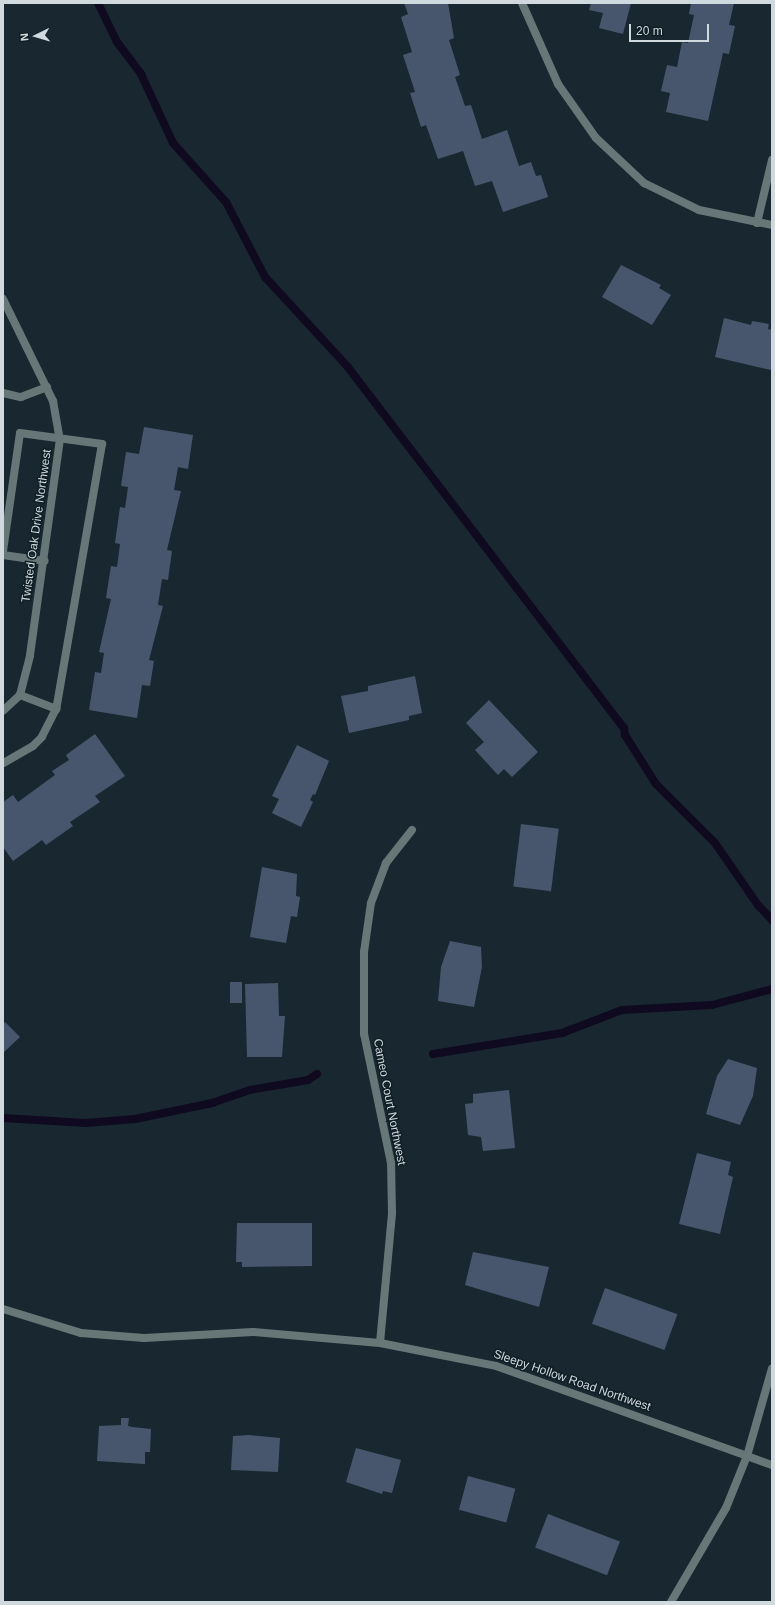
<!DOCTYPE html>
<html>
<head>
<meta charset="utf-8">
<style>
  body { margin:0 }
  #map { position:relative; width:775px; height:1605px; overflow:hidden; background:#192830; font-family:Arial,sans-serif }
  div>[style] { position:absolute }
  .stream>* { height:8px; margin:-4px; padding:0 4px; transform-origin:4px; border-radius:4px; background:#0f0a1f }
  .building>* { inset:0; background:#48566d; transform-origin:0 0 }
  .service>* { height:8px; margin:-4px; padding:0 4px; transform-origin:4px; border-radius:4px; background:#677777 }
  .minor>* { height:8px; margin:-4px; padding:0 4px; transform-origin:4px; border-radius:4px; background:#677777 }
  .tertiary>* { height:8px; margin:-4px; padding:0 4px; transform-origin:4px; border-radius:4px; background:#677777 }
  span { translate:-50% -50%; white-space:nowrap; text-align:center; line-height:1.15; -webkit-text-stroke:3px #101f26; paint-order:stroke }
  .street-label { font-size:12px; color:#d0d9de }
  .frame { position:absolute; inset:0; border:4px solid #d0d9de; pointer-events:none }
  .north { position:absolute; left:16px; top:16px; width:40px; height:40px; -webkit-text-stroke:3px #101f26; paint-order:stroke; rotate:265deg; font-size:11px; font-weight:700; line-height:16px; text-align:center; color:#d0d9de }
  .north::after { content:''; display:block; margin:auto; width:14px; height:18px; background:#d0d9de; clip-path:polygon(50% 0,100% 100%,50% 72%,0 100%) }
  .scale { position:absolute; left:629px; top:24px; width:80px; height:18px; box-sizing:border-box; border:2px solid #d0d9de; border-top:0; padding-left:5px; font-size:12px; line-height:14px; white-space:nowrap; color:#d0d9de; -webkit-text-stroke:3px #101f26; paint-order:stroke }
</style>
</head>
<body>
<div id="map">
  <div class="stream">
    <i style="left:98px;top:3px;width:43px;rotate:64deg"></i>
    <i style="left:117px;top:42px;width:40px;rotate:53deg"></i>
    <i style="left:141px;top:74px;width:76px;rotate:65.1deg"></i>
    <i style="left:173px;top:143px;width:79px;rotate:48.1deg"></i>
    <i style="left:226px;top:202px;width:85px;rotate:62.5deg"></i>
    <i style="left:265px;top:277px;width:121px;rotate:47.3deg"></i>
    <i style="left:347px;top:366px;width:456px;rotate:52.6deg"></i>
    <i style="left:624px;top:728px;width:7px;rotate:82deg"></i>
    <i style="left:625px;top:735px;width:58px;rotate:57.7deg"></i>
    <i style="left:656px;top:784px;width:83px;rotate:45deg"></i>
    <i style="left:715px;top:843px;width:75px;rotate:55.3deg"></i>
    <i style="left:758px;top:905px;width:21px;rotate:47deg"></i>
    <i style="left:433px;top:1054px;width:131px;rotate:-9.2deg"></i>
    <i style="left:562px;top:1033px;width:64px;rotate:-21deg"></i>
    <i style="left:622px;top:1010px;width:90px;rotate:-3.2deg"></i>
    <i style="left:712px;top:1005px;width:62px;rotate:-14.9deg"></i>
    <i style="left:3px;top:1118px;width:83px;rotate:3.4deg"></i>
    <i style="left:86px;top:1123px;width:49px;rotate:-4.7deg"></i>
    <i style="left:135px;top:1119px;width:79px;rotate:-11.7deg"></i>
    <i style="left:212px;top:1103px;width:40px;rotate:-18.9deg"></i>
    <i style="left:250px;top:1090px;width:59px;rotate:-9.8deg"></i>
    <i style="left:308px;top:1080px;width:11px;rotate:-34deg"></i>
  </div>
  <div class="building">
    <i style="clip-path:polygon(404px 3px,448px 3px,454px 38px,449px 40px,460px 75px,455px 77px,465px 106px,471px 105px,482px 139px,507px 130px,519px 166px,531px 162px,536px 176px,541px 175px,548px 197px,503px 212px,492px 181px,475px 186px,463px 151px,438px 159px,426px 125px,421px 127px,410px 93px,415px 92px,403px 55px,412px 52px,401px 17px,408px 14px)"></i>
    <i style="clip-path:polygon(591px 3px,631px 3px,623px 34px,599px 28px,603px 13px,589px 10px)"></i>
    <i style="clip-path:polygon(691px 3px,734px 3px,729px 25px,735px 26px,729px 54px,723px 53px,708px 121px,666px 112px,670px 93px,661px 91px,667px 65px,677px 67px,682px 42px,688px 43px,694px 15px,689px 14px)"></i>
    <i style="clip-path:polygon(621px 265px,661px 285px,659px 288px,671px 295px,652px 325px,602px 297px)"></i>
    <i style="clip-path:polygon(724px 318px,751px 325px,752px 321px,769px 324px,768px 329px,772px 330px,771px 370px,715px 357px)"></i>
    <i style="clip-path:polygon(144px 427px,193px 435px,188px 469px,178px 467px,174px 490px,181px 491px,167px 550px,172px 551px,168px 580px,162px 579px,158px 605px,163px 606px,149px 660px,154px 661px,150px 686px,142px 685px,137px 718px,89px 710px,95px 672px,101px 673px,104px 653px,99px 652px,111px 599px,106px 598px,111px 566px,117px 567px,120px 544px,115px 543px,120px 507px,125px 508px,128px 487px,121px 486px,126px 452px,139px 454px)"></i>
    <i style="clip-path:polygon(415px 676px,422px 713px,409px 716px,409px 720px,349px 733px,341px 696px,368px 691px,368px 686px)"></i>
    <i style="clip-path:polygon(489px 700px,538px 752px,512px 777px,504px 769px,498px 775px,475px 750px,484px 742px,466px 723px)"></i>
    <i style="clip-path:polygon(95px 734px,125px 776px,95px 796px,100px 802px,70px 822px,73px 826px,46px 845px,42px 840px,13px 861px,3px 847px,3px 802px,13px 795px,18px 802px,55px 775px,52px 771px,69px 760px,66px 755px)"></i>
    <i style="clip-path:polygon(297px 745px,329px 761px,315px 795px,313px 794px,310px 800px,313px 802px,301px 827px,272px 813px,279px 799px,272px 796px)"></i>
    <i style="left:521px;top:824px;width:38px;height:63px;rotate:7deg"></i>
    <i style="clip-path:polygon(262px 867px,297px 874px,296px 896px,300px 897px,297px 917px,291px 916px,286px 943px,250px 937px)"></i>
    <i style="clip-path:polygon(450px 941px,481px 947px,482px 967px,474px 1007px,438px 1001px,441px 967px)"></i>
    <i style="left:230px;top:982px;width:12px;height:21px"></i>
    <i style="clip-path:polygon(278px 983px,279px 1016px,285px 1016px,282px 1057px,247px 1057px,245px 984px)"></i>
    <i style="clip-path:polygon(5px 1022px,20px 1037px,3px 1053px,3px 1025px)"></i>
    <i style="clip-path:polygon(728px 1059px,757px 1068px,753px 1096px,740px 1125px,706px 1114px,717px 1076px)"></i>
    <i style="clip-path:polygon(509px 1090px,515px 1148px,483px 1151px,481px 1137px,468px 1135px,465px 1104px,473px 1103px,473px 1094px)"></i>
    <i style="clip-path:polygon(697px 1153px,731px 1162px,728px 1175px,733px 1177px,720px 1234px,679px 1224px)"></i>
    <i style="clip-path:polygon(237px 1223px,312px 1223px,312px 1266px,242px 1267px,242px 1262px,236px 1262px)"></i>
    <i style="clip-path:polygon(473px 1252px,549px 1267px,539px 1307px,465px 1285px)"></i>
    <i style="left:605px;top:1288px;width:77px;height:38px;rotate:20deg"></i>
    <i style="clip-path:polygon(121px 1418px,129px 1418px,128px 1426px,132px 1427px,151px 1429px,150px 1452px,145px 1452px,145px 1464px,97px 1461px,99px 1426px,121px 1425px)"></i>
    <i style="clip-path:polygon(249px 1435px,280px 1438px,278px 1472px,231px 1470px,233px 1436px)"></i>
    <i style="clip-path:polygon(356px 1448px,401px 1460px,392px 1493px,383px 1491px,382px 1494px,346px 1482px)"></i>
    <i style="left:468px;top:1476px;width:49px;height:35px;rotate:15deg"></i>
    <i style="left:548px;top:1514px;width:77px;height:36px;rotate:21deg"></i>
  </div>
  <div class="service">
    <i style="left:3px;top:393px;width:18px;rotate:13deg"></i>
    <i style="left:21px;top:397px;width:28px;rotate:-21deg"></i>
    <i style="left:3px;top:551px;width:119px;rotate:-81.8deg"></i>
    <i style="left:20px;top:433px;width:83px;rotate:7.6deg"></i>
    <i style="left:102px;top:444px;width:269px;rotate:99.8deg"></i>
    <i style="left:56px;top:709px;width:31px;rotate:117deg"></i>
    <i style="left:42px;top:737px;width:13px;rotate:135deg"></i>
    <i style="left:33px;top:746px;width:34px;rotate:150deg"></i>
    <i style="left:3px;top:555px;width:42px;rotate:8.1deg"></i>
    <i style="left:20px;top:695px;width:39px;rotate:21deg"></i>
  </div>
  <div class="minor">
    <i style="left:522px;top:3px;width:89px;rotate:66deg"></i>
    <i style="left:558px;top:84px;width:66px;rotate:54.9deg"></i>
    <i style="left:596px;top:138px;width:66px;rotate:43.2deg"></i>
    <i style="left:644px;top:183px;width:61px;rotate:26.1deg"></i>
    <i style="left:699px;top:210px;width:75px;rotate:11.6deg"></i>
    <i style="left:757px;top:223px;width:65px;rotate:-76.6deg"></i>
    <i style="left:3px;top:299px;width:114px;rotate:63.9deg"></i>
    <i style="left:53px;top:401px;width:39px;rotate:80deg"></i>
    <i style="left:60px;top:439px;width:219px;rotate:97.9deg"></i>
    <i style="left:30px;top:656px;width:40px;rotate:104.4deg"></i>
    <i style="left:20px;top:695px;width:23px;rotate:137deg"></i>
    <i style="left:380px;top:1343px;width:131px;rotate:-84.7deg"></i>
    <i style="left:392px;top:1213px;width:50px;rotate:-91.1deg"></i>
    <i style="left:391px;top:1163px;width:132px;rotate:-101.8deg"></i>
    <i style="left:364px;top:1034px;width:82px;rotate:-90deg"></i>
    <i style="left:364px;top:952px;width:49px;rotate:-81.9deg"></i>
    <i style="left:371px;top:903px;width:43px;rotate:-69.4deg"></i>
    <i style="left:386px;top:863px;width:42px;rotate:-51.8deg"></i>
    <i style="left:671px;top:1602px;width:109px;rotate:-59.7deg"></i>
    <i style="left:726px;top:1508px;width:56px;rotate:-68deg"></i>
    <i style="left:747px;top:1456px;width:27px;rotate:20deg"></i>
  </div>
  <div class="tertiary">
    <i style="left:3px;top:1309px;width:82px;rotate:17.1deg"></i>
    <i style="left:81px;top:1333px;width:63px;rotate:4.5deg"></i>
    <i style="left:144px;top:1338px;width:109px;rotate:-3.2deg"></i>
    <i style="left:253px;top:1332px;width:127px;rotate:5deg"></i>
    <i style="left:380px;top:1343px;width:118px;rotate:11.2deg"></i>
    <i style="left:496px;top:1366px;width:267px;rotate:19.7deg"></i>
    <i style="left:747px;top:1456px;width:91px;rotate:-74.1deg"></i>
  </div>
  <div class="street-label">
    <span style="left:37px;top:526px;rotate:-82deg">Twisted Oak Drive Northwest</span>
    <span style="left:389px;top:1102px;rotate:79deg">Cameo Court Northwest</span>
    <span style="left:572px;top:1381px;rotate:19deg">Sleepy Hollow Road Northwest</span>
  </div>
  <div class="frame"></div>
  <div class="north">N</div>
  <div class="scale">20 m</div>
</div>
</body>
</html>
